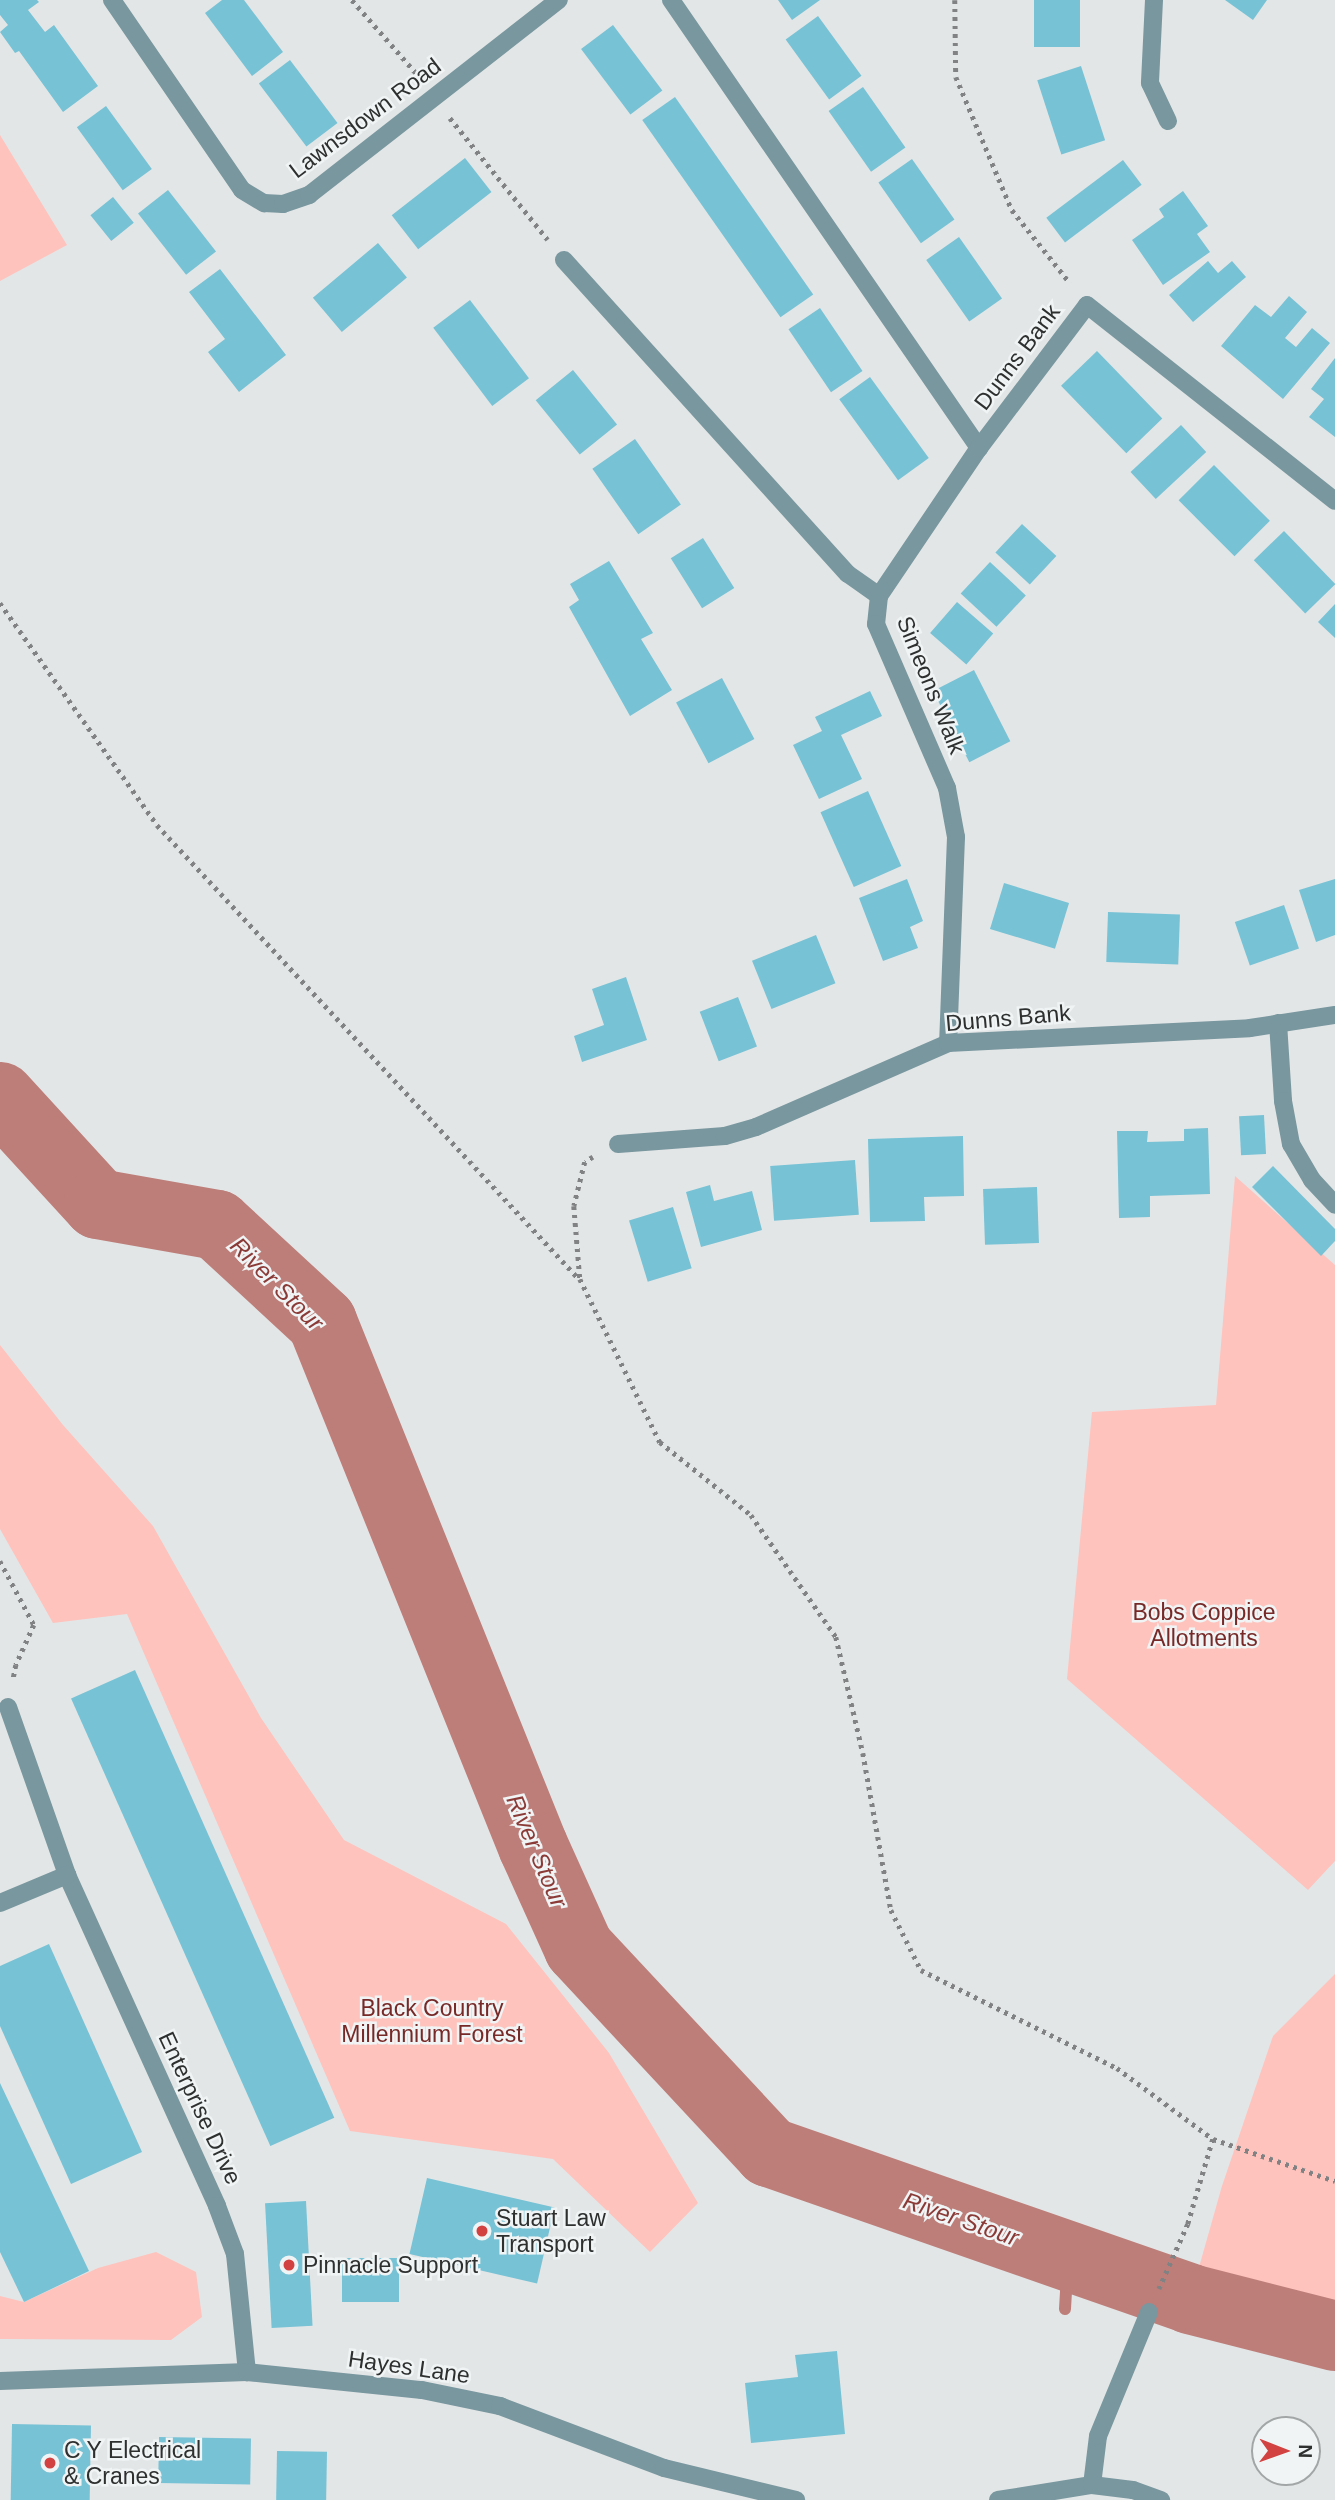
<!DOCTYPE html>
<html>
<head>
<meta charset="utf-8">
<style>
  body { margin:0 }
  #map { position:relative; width:1335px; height:2500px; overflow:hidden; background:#e3e6e7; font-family:Helvetica,sans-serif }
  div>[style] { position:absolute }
  .green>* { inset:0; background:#fec3bd }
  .stream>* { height:12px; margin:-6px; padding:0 6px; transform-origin:6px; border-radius:6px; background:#bd7e79 }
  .river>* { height:70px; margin:-35px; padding:0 35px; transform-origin:35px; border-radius:35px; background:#bd7e79 }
  .building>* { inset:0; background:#77c2d5; transform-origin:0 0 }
  .path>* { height:4.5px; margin-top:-2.25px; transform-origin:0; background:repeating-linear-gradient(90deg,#808283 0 3.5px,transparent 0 8.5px) }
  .minor>* { height:18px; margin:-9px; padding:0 9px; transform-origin:9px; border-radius:9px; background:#79979f }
  .dots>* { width:19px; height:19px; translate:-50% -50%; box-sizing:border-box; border:4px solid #f0f4f5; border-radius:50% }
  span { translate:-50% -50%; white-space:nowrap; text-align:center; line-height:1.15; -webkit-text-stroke:5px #f0f4f5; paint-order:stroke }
  .street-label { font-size:23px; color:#2e3030 }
  .park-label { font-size:23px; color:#772927 }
  .poi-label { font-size:23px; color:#2e3030 }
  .left { translate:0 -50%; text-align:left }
  .water-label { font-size:24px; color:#8b3b37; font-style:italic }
  .north { position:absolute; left:1251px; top:2416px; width:70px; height:70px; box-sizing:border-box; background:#f0f4f5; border:2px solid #a2a6a6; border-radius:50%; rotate:91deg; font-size:19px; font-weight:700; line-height:28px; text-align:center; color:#2e3030 }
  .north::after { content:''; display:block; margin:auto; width:24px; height:32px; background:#d14241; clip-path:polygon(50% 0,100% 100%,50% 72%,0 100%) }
</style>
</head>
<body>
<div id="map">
  <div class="green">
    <i style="clip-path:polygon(0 135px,67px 245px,0 281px)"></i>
    <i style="clip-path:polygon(1235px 1176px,1335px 1265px,1335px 1861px,1308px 1890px,1067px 1679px,1092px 1412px,1216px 1405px)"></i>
    <i style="clip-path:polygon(0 1345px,63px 1425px,153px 1526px,261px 1718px,344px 1840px,506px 1924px,609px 2053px,698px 2203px,650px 2252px,553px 2159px,350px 2131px,127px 1614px,53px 1623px,0 1529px)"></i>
    <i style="clip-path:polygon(1335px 1974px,1335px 2336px,1190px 2299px,1222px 2186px,1273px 2036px)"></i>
    <i style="clip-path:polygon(156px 2252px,196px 2272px,202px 2317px,171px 2340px,0 2339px,0 2296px,24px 2302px,98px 2268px)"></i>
  </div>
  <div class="stream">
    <i style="left:1065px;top:2309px;width:52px;rotate:-86.7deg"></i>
  </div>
  <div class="river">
    <i style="left:0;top:1097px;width:145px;rotate:47.5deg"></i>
    <i style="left:98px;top:1204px;width:121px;rotate:10deg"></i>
    <i style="left:217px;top:1225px;width:143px;rotate:42.7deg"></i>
    <i style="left:322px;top:1322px;width:565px;rotate:68.07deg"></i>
    <i style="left:533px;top:1846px;width:112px;rotate:65.7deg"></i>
    <i style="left:579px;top:1948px;width:279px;rotate:47deg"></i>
    <i style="left:769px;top:2152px;width:446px;rotate:19.2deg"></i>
    <i style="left:1190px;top:2299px;width:150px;rotate:14.3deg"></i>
  </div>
  <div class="building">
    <i style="clip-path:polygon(0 0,37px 0,39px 2px,28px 10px,45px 32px,54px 25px,98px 86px,63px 112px,19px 51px,15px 53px,0 32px,8px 25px,0 15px)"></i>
    <i style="clip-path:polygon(222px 0,244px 0,283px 52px,252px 76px,205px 13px)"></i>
    <i style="clip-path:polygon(778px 0,820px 0,792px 20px)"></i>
    <i style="left:1034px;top:0;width:46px;height:47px"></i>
    <i style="clip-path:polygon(1225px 0,1267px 0,1253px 20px)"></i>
    <i style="left:818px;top:16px;width:74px;height:40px;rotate:54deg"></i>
    <i style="left:613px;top:25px;width:82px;height:40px;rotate:53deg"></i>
    <i style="left:290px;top:60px;width:79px;height:39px;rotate:53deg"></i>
    <i style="left:1081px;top:66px;width:78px;height:46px;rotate:72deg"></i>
    <i style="left:863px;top:87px;width:74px;height:42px;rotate:55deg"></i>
    <i style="left:675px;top:97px;width:241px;height:40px;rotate:55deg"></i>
    <i style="left:106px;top:106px;width:78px;height:36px;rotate:54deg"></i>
    <i style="left:465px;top:158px;width:43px;height:93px;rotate:52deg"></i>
    <i style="left:912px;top:159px;width:74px;height:41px;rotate:55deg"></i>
    <i style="left:1123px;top:160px;width:31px;height:96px;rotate:53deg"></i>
    <i style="left:168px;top:190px;width:78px;height:38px;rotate:52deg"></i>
    <i style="clip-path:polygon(1183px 191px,1208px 226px,1197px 234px,1210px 252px,1163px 285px,1132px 240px,1164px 217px,1159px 209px)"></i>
    <i style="left:113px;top:197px;width:33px;height:29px;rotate:51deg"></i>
    <i style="left:959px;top:237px;width:75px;height:40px;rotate:55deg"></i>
    <i style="left:378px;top:243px;width:45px;height:85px;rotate:50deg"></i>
    <i style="clip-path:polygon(1208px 261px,1218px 273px,1232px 261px,1246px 277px,1193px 322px,1169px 295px)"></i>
    <i style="clip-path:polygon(220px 269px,286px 355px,239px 392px,208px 352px,225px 339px,189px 292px)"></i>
    <i style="clip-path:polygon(1289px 296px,1307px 312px,1285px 338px,1296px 347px,1312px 328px,1330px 343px,1283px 399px,1221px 346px,1255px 305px,1271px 317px)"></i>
    <i style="left:470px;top:300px;width:98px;height:46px;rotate:53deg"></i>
    <i style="left:820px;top:308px;width:76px;height:38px;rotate:56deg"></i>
    <i style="left:1097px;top:351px;width:94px;height:50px;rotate:46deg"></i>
    <i style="clip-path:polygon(1335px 358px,1335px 437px,1309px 417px,1324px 399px,1311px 389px)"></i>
    <i style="left:573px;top:370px;width:70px;height:48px;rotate:51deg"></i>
    <i style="left:870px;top:377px;width:100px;height:38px;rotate:54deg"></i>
    <i style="left:1181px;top:425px;width:37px;height:69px;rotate:47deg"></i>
    <i style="left:635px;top:439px;width:80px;height:52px;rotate:55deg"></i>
    <i style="left:1214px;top:465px;width:79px;height:50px;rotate:45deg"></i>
    <i style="left:1022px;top:524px;width:47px;height:39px;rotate:43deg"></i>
    <i style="left:1284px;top:531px;width:74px;height:42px;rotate:46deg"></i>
    <i style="left:703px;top:538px;width:59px;height:38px;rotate:58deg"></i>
    <i style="clip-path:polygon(609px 561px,653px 633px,641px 639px,672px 690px,630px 716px,569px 607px,579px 600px,570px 584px)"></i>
    <i style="left:990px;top:562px;width:49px;height:43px;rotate:43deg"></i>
    <i style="left:957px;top:602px;width:48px;height:41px;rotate:41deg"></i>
    <i style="clip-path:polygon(1335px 604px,1335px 638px,1318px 622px)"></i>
    <i style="left:974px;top:670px;width:80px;height:46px;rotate:63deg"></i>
    <i style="left:722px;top:678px;width:69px;height:52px;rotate:62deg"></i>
    <i style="clip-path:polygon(870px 691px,882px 716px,841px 735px,862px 779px,819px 799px,793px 745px,822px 731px,815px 717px)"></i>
    <i style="left:868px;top:791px;width:82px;height:52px;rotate:66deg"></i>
    <i style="clip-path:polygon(907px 879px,923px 921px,910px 927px,918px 948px,883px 961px,859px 898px)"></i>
    <i style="clip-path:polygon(1335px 879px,1335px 935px,1316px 942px,1299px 890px)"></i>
    <i style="left:1004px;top:883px;width:68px;height:48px;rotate:17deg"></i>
    <i style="left:1284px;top:905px;width:46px;height:52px;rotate:71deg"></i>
    <i style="left:1108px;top:912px;width:72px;height:50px;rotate:2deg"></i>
    <i style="left:816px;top:935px;width:52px;height:69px;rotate:68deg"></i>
    <i style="clip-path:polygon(626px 977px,647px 1040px,582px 1062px,574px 1036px,604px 1025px,592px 989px)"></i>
    <i style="left:738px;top:997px;width:53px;height:41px;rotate:69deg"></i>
    <i style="left:1264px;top:1115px;width:39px;height:25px;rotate:87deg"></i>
    <i style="clip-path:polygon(1208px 1128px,1210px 1194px,1150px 1196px,1150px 1217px,1119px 1218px,1117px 1131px,1148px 1131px,1147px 1142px,1184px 1141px,1184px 1129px)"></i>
    <i style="clip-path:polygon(963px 1136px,964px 1196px,924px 1197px,925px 1221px,870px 1222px,868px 1139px)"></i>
    <i style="left:855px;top:1160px;width:55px;height:85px;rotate:86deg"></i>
    <i style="clip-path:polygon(1273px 1166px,1335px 1229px,1335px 1241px,1321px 1256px,1252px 1187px)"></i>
    <i style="clip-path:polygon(710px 1185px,714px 1201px,752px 1191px,762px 1230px,701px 1247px,686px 1192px)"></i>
    <i style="left:1037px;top:1187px;width:56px;height:54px;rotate:88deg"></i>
    <i style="left:673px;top:1207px;width:64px;height:46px;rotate:73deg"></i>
    <i style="left:135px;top:1670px;width:490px;height:70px;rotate:66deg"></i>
    <i style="clip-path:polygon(49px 1944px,142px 2152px,71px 2184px,0 2026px,0 1966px)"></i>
    <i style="clip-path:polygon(0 2083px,89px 2271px,24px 2302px,0 2252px)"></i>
    <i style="left:427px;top:2178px;width:131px;height:78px;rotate:13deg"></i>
    <i style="left:306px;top:2201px;width:125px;height:41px;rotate:87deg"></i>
    <i style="left:342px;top:2258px;width:57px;height:44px"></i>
    <i style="clip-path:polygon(837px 2351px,845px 2434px,751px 2443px,745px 2383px,798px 2377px,795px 2355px)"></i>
    <i style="left:12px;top:2424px;width:79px;height:76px;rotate:1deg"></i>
    <i style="left:159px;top:2437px;width:92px;height:46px;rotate:1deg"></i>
    <i style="left:277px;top:2451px;width:50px;height:49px;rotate:1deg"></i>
  </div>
  <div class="path">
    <i style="left:352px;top:0;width:100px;rotate:48.7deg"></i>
    <i style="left:955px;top:0;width:77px;rotate:89.3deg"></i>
    <i style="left:956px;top:77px;width:144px;rotate:67.2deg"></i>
    <i style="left:1012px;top:210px;width:93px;rotate:51.5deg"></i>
    <i style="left:450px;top:118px;width:156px;rotate:51.2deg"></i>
    <i style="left:0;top:603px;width:272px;rotate:54.7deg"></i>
    <i style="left:157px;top:825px;width:620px;rotate:47.09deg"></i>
    <i style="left:593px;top:1157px;width:9px;rotate:148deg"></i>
    <i style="left:585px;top:1162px;width:45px;rotate:104deg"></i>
    <i style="left:574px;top:1206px;width:73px;rotate:85.3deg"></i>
    <i style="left:580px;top:1279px;width:182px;rotate:63.9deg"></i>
    <i style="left:660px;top:1442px;width:117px;rotate:38.7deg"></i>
    <i style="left:751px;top:1515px;width:149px;rotate:55.1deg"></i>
    <i style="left:836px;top:1637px;width:119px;rotate:76.9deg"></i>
    <i style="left:863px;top:1753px;width:159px;rotate:79.9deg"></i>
    <i style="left:891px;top:1910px;width:67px;rotate:63.4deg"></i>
    <i style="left:921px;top:1970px;width:219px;rotate:26.6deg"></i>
    <i style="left:1117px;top:2068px;width:119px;rotate:36.5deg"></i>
    <i style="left:1213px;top:2139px;width:89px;rotate:106.4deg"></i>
    <i style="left:1188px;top:2224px;width:71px;rotate:114deg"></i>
    <i style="left:0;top:1561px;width:72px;rotate:62deg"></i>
    <i style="left:34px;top:1625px;width:44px;rotate:114.2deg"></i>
    <i style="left:16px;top:1665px;width:15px;rotate:101deg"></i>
    <i style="left:1213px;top:2139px;width:129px;rotate:19deg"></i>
  </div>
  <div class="minor">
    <i style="left:112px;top:0;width:230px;rotate:55.6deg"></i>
    <i style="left:242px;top:190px;width:26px;rotate:31deg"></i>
    <i style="left:264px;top:203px;width:19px;rotate:3deg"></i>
    <i style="left:283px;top:204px;width:28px;rotate:-19deg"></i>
    <i style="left:309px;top:195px;width:317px;rotate:-38deg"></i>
    <i style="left:671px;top:0;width:544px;rotate:55.49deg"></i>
    <i style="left:1154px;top:0;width:83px;rotate:92.8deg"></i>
    <i style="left:1150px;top:83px;width:42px;rotate:64.7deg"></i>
    <i style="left:564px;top:260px;width:423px;rotate:47.9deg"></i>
    <i style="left:848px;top:574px;width:38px;rotate:35deg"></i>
    <i style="left:879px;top:596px;width:28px;rotate:96deg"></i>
    <i style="left:876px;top:624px;width:179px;rotate:66.6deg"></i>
    <i style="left:947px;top:788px;width:50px;rotate:79.6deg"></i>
    <i style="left:956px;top:837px;width:206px;rotate:92.2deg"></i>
    <i style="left:879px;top:596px;width:179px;rotate:-56deg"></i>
    <i style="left:979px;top:448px;width:179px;rotate:-52.9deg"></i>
    <i style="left:1087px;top:305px;width:316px;rotate:38.3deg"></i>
    <i style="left:1278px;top:1023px;width:78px;rotate:86.3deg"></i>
    <i style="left:1283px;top:1101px;width:44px;rotate:79.5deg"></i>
    <i style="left:1291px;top:1144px;width:42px;rotate:59.7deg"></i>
    <i style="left:1312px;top:1180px;width:34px;rotate:47deg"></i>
    <i style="left:618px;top:1144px;width:107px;rotate:-4.3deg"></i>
    <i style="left:725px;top:1136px;width:32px;rotate:-16deg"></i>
    <i style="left:756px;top:1127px;width:210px;rotate:-23.6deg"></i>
    <i style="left:948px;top:1043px;width:302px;rotate:-2.8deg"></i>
    <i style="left:1250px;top:1028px;width:86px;rotate:-8.7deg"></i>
    <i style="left:8px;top:1707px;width:178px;rotate:70.6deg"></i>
    <i style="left:67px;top:1875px;width:363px;rotate:65.6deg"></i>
    <i style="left:217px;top:2206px;width:51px;rotate:69.4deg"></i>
    <i style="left:235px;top:2254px;width:119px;rotate:84.2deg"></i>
    <i style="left:0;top:1903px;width:73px;rotate:-22.7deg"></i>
    <i style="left:0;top:2381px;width:247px;rotate:-2.1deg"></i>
    <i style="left:247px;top:2372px;width:176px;rotate:5.9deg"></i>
    <i style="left:422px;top:2390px;width:80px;rotate:11.6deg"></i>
    <i style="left:500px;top:2406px;width:175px;rotate:20.7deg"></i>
    <i style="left:664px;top:2468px;width:136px;rotate:13.6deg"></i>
    <i style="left:1092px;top:2485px;width:49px;rotate:-83deg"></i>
    <i style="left:1098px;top:2436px;width:134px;rotate:-67.6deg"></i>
    <i style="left:998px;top:2500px;width:95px;rotate:-9.1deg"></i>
    <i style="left:1092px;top:2485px;width:41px;rotate:7deg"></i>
    <i style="left:1133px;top:2490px;width:30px;rotate:20deg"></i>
  </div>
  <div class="dots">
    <i style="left:482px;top:2231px;background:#d14241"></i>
    <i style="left:289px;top:2265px;background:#d14241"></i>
    <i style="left:50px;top:2463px;background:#d14241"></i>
  </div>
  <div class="street-label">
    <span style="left:365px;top:118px;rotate:-37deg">Lawnsdown Road</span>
    <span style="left:1017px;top:357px;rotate:-53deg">Dunns Bank</span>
    <span style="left:931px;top:685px;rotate:68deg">Simeons Walk</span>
    <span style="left:1008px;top:1018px;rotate:-5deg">Dunns Bank</span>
    <span style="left:200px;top:2108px;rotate:65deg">Enterprise Drive</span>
    <span style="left:409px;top:2367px;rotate:8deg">Hayes Lane</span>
  </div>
  <div class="park-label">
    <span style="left:1204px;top:1625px">Bobs Coppice<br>Allotments</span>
    <span style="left:432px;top:2021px">Black Country<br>Millennium Forest</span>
  </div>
  <div class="poi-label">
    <span class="left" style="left:496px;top:2231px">Stuart Law<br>Transport</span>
    <span class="left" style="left:303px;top:2265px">Pinnacle Support</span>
    <span class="left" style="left:64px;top:2463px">C Y Electrical<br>&amp; Cranes</span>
  </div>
  <div class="water-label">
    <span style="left:277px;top:1284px;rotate:45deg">River Stour</span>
    <span style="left:537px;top:1851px;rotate:67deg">River Stour</span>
    <span style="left:961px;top:2219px;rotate:19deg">River Stour</span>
  </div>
  <div class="north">N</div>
</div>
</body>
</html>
